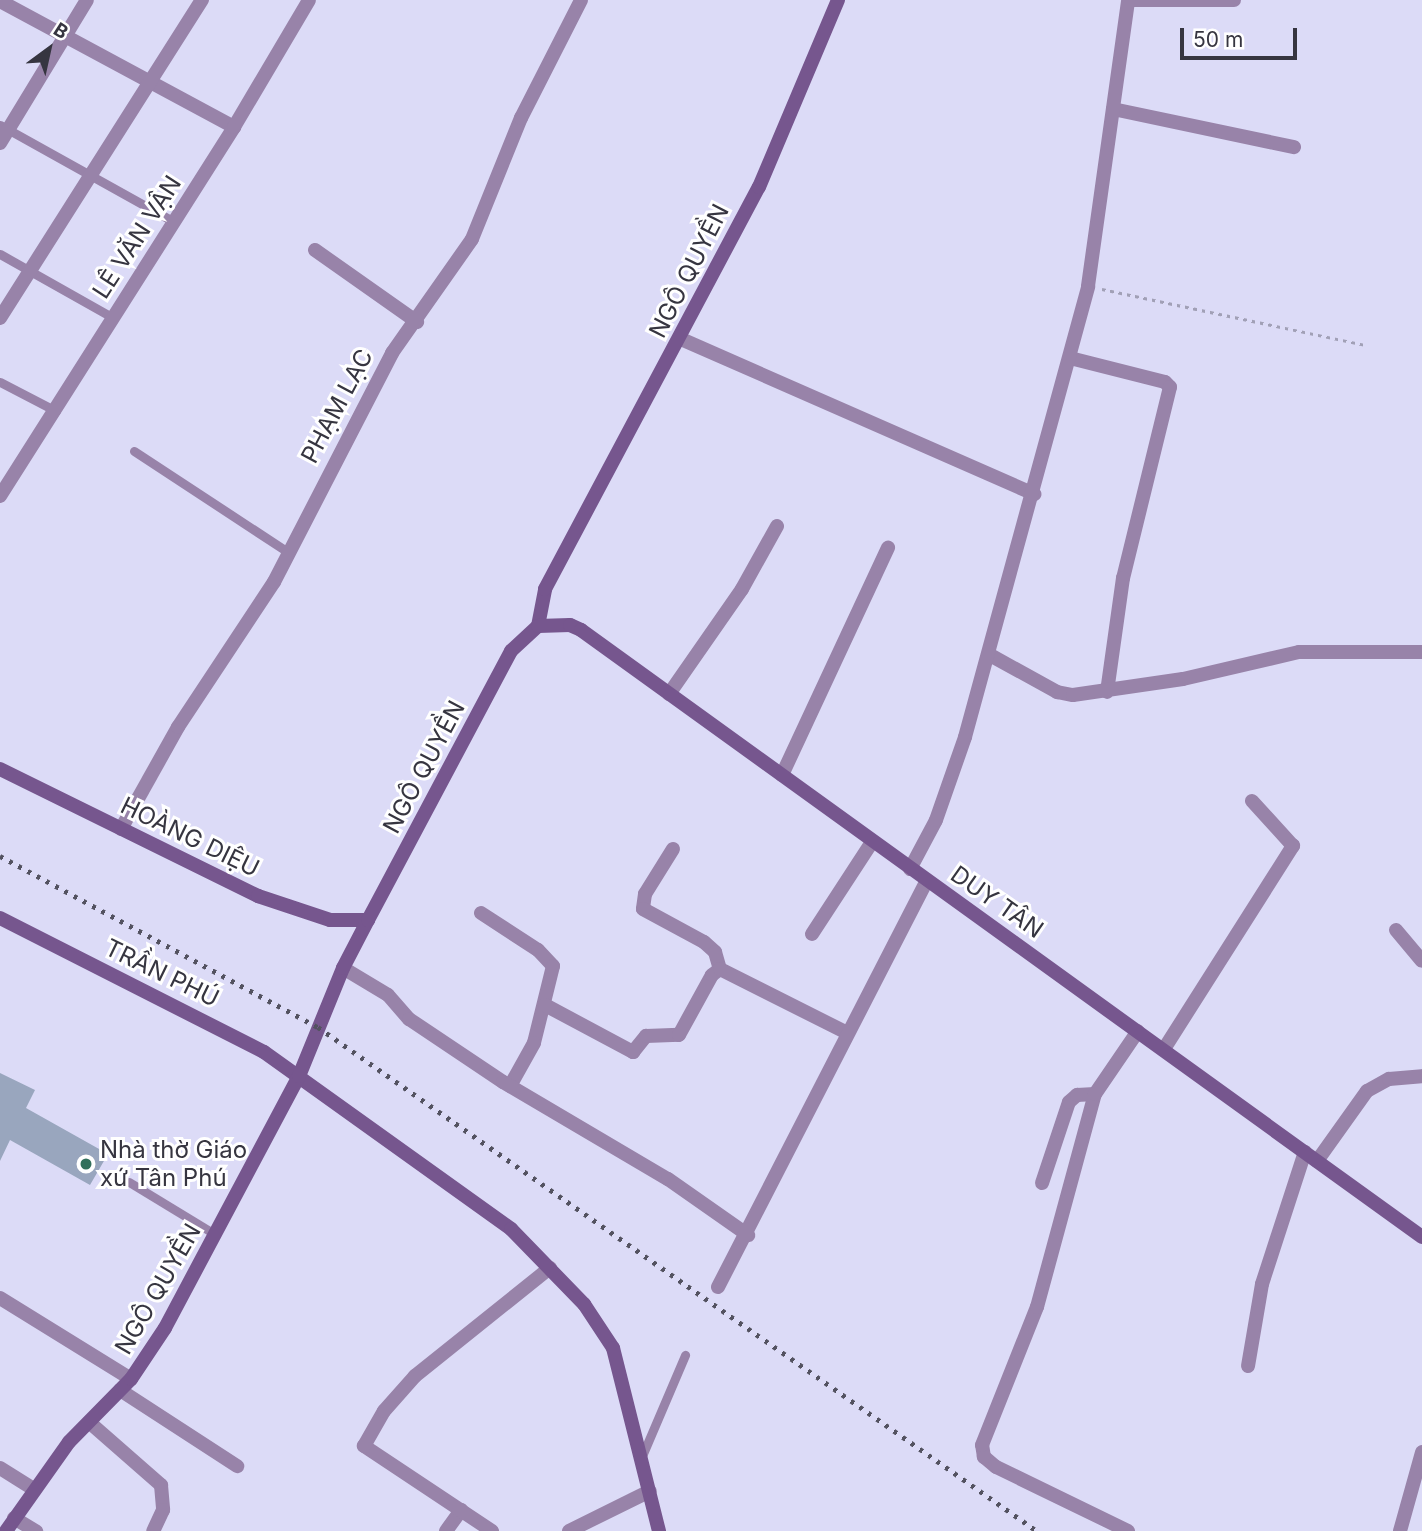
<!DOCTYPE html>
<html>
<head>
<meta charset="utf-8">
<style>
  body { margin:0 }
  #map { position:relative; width:1422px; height:1531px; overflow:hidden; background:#dcdbf7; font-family:Inter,sans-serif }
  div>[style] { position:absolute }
  .building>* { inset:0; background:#99a6be }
  .path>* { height:2.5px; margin-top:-1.25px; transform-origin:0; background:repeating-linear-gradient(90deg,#a1a0b6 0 3.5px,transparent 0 8.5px) }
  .lane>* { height:9px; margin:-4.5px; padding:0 4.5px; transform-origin:4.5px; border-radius:4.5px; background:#9883a9 }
  .street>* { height:14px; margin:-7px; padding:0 7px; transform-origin:7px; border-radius:7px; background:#9883a9 }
  .secondary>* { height:14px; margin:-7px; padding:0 7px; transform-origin:7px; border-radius:7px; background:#76568e }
  .rail>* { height:4.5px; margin-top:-2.25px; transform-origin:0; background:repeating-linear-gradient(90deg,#535260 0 3.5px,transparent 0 10.5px) }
  .dots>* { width:19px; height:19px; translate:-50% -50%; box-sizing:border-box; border:4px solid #fff; border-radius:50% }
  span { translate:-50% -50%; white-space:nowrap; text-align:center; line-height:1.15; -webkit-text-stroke:6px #fff; paint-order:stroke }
  .street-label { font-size:24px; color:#363540 }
  .poi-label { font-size:24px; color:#363540 }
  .left { translate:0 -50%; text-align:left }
  .north { position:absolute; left:14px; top:14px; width:70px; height:70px; -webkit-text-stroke:5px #fff; paint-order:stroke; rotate:33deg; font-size:19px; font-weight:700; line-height:28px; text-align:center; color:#363540 }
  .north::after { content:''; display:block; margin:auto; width:24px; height:32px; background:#363540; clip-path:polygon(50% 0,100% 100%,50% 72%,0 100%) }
  .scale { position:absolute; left:1180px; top:28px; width:117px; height:32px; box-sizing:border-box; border:4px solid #363540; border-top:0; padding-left:9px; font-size:21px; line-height:24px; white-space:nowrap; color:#363540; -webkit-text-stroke:5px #fff; paint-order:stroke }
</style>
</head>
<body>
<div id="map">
  <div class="building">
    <i style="clip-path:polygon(0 1073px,35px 1090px,26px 1108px,108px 1154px,90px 1185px,10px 1140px,0 1161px)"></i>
  </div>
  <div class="path">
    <i style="left:1102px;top:289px;width:270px;rotate:12deg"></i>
  </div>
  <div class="lane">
    <i style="left:0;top:125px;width:199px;rotate:29.1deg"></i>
    <i style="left:0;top:254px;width:129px;rotate:29.4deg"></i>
    <i style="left:0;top:382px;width:63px;rotate:27.4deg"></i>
    <i style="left:134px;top:451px;width:184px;rotate:33.3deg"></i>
    <i style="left:129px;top:1182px;width:102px;rotate:31.3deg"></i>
    <i style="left:642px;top:1456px;width:110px;rotate:-66.9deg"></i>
  </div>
  <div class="street">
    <i style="left:1133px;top:0;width:101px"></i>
    <i style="left:0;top:1px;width:266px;rotate:28.3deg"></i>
    <i style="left:1113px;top:109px;width:185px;rotate:11.9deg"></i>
    <i style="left:0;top:143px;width:167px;rotate:-58.7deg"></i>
    <i style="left:315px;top:250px;width:125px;rotate:35.2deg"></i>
    <i style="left:0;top:318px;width:377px;rotate:-57.6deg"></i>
    <i style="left:681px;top:339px;width:386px;rotate:23.7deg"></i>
    <i style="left:1070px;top:358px;width:98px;rotate:14.2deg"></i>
    <i style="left:1165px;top:382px;width:7px;rotate:45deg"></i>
    <i style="left:1170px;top:387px;width:197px;rotate:103.8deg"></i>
    <i style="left:1123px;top:578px;width:115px;rotate:98deg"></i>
    <i style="left:0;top:496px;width:437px;rotate:-57.6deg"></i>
    <i style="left:234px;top:127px;width:147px;rotate:-59.4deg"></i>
    <i style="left:990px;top:655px;width:77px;rotate:28.9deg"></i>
    <i style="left:1057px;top:692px;width:16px;rotate:11deg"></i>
    <i style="left:1073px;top:695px;width:111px;rotate:-8.3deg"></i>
    <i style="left:1183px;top:679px;width:119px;rotate:-13.1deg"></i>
    <i style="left:1299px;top:652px;width:123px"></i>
    <i style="left:669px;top:694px;width:128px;rotate:-55.2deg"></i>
    <i style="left:742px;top:589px;width:72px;rotate:-60.9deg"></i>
    <i style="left:782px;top:775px;width:251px;rotate:-65deg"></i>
    <i style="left:121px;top:829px;width:117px;rotate:-60.8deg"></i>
    <i style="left:178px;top:727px;width:174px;rotate:-56.5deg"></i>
    <i style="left:274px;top:582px;width:258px;rotate:-62.7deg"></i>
    <i style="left:392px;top:353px;width:139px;rotate:-54.9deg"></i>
    <i style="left:472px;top:239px;width:131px;rotate:-68deg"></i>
    <i style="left:521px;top:118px;width:132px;rotate:-63deg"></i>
    <i style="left:673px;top:849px;width:53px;rotate:121.9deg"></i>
    <i style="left:645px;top:894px;width:15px;rotate:98deg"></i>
    <i style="left:643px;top:909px;width:69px;rotate:28.4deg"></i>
    <i style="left:704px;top:942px;width:15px;rotate:42deg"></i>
    <i style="left:715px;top:952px;width:18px;rotate:74deg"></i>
    <i style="left:910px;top:869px;width:55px;rotate:-62deg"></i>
    <i style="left:936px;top:820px;width:88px;rotate:-70.7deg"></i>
    <i style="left:965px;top:737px;width:467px;rotate:-74.7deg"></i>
    <i style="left:1088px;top:286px;width:289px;rotate:-82deg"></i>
    <i style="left:481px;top:913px;width:68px;rotate:33deg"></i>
    <i style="left:538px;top:950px;width:22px;rotate:47deg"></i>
    <i style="left:553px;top:966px;width:79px;rotate:103.9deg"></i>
    <i style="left:534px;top:1043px;width:49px;rotate:119.2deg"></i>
    <i style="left:1396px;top:930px;width:40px;rotate:50deg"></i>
    <i style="left:812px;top:934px;width:110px;rotate:-56.9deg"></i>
    <i style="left:343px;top:968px;width:52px;rotate:31deg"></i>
    <i style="left:388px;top:995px;width:32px;rotate:49deg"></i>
    <i style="left:409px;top:1019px;width:113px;rotate:33.8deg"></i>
    <i style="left:503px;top:1082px;width:191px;rotate:30.5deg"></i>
    <i style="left:668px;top:1179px;width:98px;rotate:35deg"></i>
    <i style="left:545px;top:1005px;width:100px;rotate:28.1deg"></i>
    <i style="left:633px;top:1052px;width:21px;rotate:-51deg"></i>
    <i style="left:646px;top:1036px;width:33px;rotate:-2deg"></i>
    <i style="left:679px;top:1035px;width:68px;rotate:-61.2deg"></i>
    <i style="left:712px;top:975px;width:10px;rotate:-37deg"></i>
    <i style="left:720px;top:969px;width:142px;rotate:26.7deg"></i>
    <i style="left:1164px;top:1049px;width:241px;rotate:-57.6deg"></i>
    <i style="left:1293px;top:846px;width:61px;rotate:-132.3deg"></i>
    <i style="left:1317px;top:1161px;width:86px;rotate:-54.5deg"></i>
    <i style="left:1367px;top:1091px;width:25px;rotate:-29deg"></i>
    <i style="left:1389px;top:1079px;width:33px;rotate:-5deg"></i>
    <i style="left:1042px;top:1183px;width:85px;rotate:-71.6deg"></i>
    <i style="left:1069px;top:1102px;width:11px;rotate:-41deg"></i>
    <i style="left:1077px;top:1095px;width:18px;rotate:-3deg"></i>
    <i style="left:718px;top:1287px;width:457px;rotate:-62.8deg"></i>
    <i style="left:0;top:1298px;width:154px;rotate:31.7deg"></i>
    <i style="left:1248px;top:1366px;width:83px;rotate:-80.3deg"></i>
    <i style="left:1262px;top:1284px;width:139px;rotate:-72deg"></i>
    <i style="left:120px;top:1390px;width:140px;rotate:33deg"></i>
    <i style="left:89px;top:1422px;width:96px;rotate:41.2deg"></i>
    <i style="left:161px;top:1485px;width:25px;rotate:85deg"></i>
    <i style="left:163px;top:1510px;width:23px;rotate:115deg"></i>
    <i style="left:0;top:1468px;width:40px;rotate:32deg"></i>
    <i style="left:14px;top:1518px;width:26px;rotate:31deg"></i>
    <i style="left:446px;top:1531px;width:26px;rotate:-54deg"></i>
    <i style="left:492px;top:1531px;width:154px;rotate:-146.4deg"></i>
    <i style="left:364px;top:1446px;width:40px;rotate:-60.3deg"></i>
    <i style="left:384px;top:1411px;width:47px;rotate:-48.5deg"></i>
    <i style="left:415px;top:1376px;width:173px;rotate:-38.7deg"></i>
    <i style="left:569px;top:1531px;width:90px;rotate:-26.3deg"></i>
    <i style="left:1128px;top:1531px;width:147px;rotate:-154.1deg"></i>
    <i style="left:996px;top:1467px;width:16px;rotate:-140deg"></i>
    <i style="left:984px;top:1457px;width:12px;rotate:-99deg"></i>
    <i style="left:982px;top:1445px;width:149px;rotate:-68.3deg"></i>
    <i style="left:1037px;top:1307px;width:221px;rotate:-74.8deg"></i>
    <i style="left:1095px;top:1094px;width:76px;rotate:-55.7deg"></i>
    <i style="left:1400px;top:1531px;width:82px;rotate:-74.4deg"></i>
  </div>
  <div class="secondary">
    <i style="left:538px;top:626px;width:38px;rotate:-79deg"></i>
    <i style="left:545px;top:589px;width:455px;rotate:-62deg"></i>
    <i style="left:759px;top:187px;width:203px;rotate:-67.1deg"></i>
    <i style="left:0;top:769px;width:288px;rotate:26.2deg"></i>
    <i style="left:258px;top:896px;width:76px;rotate:18.4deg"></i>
    <i style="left:330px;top:920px;width:38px"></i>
    <i style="left:0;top:918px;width:296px;rotate:26.9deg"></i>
    <i style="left:264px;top:1052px;width:304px;rotate:35.6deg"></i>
    <i style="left:511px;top:1229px;width:105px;rotate:45.8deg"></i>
    <i style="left:584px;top:1304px;width:53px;rotate:56.6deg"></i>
    <i style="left:613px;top:1348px;width:189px;rotate:75.9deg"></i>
    <i style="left:6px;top:1531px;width:109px;rotate:-54.7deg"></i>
    <i style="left:69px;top:1442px;width:88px;rotate:-45.5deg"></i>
    <i style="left:131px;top:1379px;width:61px;rotate:-56.3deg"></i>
    <i style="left:165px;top:1328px;width:285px;rotate:-62deg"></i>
    <i style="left:299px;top:1076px;width:117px;rotate:-67.8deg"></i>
    <i style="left:343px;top:968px;width:54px;rotate:-62.5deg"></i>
    <i style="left:368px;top:920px;width:305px;rotate:-62deg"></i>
    <i style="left:511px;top:651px;width:37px;rotate:-43deg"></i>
    <i style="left:538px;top:626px;width:32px;rotate:-2deg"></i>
    <i style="left:570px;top:625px;width:12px;rotate:24deg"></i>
    <i style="left:581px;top:630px;width:1037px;rotate:35.82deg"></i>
  </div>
  <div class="rail">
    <i style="left:0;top:856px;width:361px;rotate:28.3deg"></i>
    <i style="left:318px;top:1027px;width:878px;rotate:35.03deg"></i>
  </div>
  <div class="dots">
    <i style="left:86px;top:1164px;background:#316f5b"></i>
  </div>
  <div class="street-label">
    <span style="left:137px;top:237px;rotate:-57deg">LÊ VĂN VẬN</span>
    <span style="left:689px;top:271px;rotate:-63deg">NGÔ QUYỀN</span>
    <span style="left:337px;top:406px;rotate:-62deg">PHẠM LẠC</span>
    <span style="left:424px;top:767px;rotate:-62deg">NGÔ QUYỀN</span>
    <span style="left:190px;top:837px;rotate:26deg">HOÀNG DIỆU</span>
    <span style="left:997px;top:902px;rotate:35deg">DUY TÂN</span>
    <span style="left:162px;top:973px;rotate:26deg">TRẦN PHÚ</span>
    <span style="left:158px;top:1289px;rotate:-60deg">NGÔ QUYỀN</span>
  </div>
  <div class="poi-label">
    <span class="left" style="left:100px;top:1164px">Nhà thờ Giáo<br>xứ Tân Phú</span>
  </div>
  <div class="north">B</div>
  <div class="scale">50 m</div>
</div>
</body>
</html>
